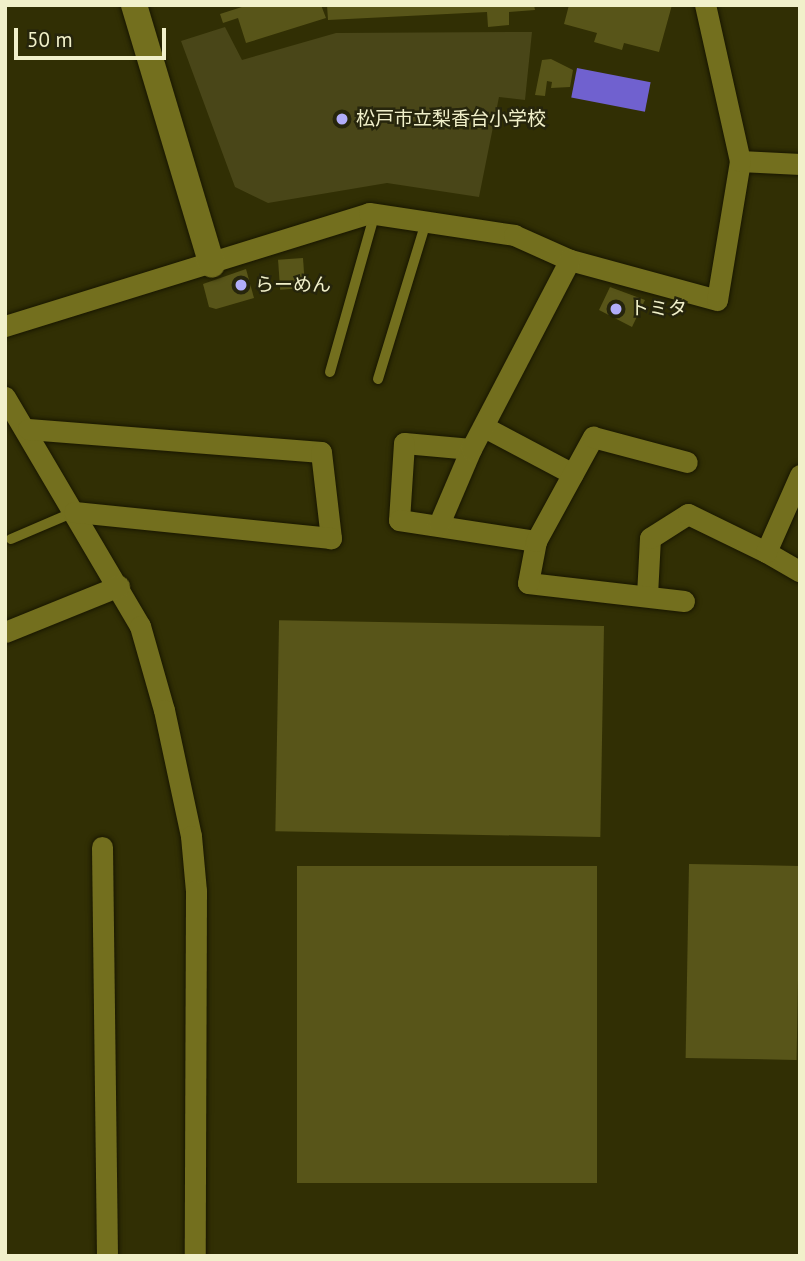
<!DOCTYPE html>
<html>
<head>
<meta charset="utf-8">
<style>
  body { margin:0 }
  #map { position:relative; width:805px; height:1261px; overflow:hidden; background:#312f04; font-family:"PT Sans","Noto Sans JP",sans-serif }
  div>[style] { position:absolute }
  .green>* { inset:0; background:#494618 }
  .water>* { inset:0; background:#7061cf; transform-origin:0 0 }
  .building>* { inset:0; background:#585519; transform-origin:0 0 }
  .roads { filter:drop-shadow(0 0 2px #181601) drop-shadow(0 0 2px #181601) }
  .service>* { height:10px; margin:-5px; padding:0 5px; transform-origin:5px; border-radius:5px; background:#736f1e }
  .minor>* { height:21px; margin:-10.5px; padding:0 10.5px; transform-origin:10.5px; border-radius:10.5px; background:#736f1e }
  .tertiary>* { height:26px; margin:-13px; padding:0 13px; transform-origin:13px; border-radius:13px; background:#736f1e }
  .dots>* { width:19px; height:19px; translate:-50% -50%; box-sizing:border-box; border:4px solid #26250c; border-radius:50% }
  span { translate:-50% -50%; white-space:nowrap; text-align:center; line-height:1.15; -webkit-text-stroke:5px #26250c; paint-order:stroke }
  .poi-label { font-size:19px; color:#f1f0ca }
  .left { translate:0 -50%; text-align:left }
  .frame { position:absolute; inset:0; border:7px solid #f1f0ca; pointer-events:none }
  .scale { position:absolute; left:14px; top:28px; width:152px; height:32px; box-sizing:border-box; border:4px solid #f1f0ca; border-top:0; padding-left:9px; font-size:21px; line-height:24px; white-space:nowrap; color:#f1f0ca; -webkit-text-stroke:5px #26250c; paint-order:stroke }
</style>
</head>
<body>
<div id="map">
  <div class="green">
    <i style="clip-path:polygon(225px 27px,242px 60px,336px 33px,532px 32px,525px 100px,499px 97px,479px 197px,387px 183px,268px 203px,235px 187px,181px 41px)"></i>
  </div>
  <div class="water">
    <i style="left:577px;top:68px;width:75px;height:30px;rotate:11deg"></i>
  </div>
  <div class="building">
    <i style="clip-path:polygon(248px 5px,321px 5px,326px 18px,246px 43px,238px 18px,223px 23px,220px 14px)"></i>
    <i style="clip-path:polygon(327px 5px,534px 5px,535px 10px,509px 12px,509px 25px,488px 27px,487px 12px,328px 20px)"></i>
    <i style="clip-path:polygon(569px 5px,672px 5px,659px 52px,624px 43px,622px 50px,594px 42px,597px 33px,564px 24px)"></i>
    <i style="clip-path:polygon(551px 59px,573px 70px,570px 87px,551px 88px,552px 82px,547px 81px,545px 96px,535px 95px,542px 60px)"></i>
    <i style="left:303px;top:258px;width:30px;height:25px;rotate:86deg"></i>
    <i style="clip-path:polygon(246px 269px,254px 298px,216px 309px,209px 307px,203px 284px)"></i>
    <i style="clip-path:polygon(610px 287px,645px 300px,632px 327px,599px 310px)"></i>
    <i style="left:604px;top:626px;width:211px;height:325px;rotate:91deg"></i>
    <i style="left:689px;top:864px;width:111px;height:194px;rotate:1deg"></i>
    <i style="left:297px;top:866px;width:300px;height:317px"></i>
  </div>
  <div class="roads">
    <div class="service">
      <i style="left:330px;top:372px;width:165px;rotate:-74.2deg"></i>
      <i style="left:378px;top:379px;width:164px;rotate:-73deg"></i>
      <i style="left:11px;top:539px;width:69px;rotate:-23.2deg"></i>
    </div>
    <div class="minor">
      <i style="left:740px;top:161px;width:60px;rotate:2.9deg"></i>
      <i style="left:5px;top:326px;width:381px;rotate:-17.2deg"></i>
      <i style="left:369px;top:213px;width:147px;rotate:8.6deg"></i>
      <i style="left:514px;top:235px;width:61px;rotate:24.1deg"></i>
      <i style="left:570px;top:260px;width:152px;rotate:15.2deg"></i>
      <i style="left:717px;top:300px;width:141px;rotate:-80.6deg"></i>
      <i style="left:740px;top:161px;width:160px;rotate:-102.6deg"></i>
      <i style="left:5px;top:397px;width:266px;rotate:59.5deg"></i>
      <i style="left:140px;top:626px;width:87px;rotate:74.1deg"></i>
      <i style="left:164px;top:710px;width:129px;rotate:77.9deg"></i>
      <i style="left:191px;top:836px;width:55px;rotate:84.8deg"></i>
      <i style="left:196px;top:891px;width:365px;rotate:90.2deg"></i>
      <i style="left:486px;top:428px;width:98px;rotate:27.9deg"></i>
      <i style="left:28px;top:429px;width:294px;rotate:4.5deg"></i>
      <i style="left:321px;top:452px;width:87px;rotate:83.4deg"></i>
      <i style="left:331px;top:538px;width:258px;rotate:-174.2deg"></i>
      <i style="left:471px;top:449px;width:67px;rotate:-174.9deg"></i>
      <i style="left:404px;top:443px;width:77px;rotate:93.7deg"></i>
      <i style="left:399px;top:520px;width:139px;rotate:8.7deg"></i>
      <i style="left:439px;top:524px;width:82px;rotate:-66.9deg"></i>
      <i style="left:471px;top:449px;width:213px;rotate:-62.4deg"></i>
      <i style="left:766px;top:552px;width:39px;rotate:30deg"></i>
      <i style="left:647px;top:595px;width:57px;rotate:-87deg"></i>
      <i style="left:650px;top:538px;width:45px;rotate:-32.3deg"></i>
      <i style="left:688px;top:514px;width:87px;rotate:26deg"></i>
      <i style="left:766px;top:552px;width:84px;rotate:-66.2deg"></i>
      <i style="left:684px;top:601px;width:157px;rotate:-173.4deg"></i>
      <i style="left:528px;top:583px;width:43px;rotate:-79.2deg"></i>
      <i style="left:536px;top:541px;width:119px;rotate:-61.3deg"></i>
      <i style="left:593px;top:437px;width:97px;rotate:14.9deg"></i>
      <i style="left:5px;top:632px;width:123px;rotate:-22deg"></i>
      <i style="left:102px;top:847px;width:409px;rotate:89.3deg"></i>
    </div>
    <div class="tertiary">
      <i style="left:134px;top:5px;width:271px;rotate:73.3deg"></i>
    </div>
  </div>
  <div class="dots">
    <i style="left:342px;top:119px;background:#b1adfa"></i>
    <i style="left:241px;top:285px;background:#b1adfa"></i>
    <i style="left:616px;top:309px;background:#b1adfa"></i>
  </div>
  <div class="poi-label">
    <span class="left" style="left:356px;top:119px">松戸市立梨香台小学校</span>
    <span class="left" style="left:255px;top:285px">らーめん</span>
    <span class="left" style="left:630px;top:309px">トミタ</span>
  </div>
  <div class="frame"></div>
  <div class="scale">50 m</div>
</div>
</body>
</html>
